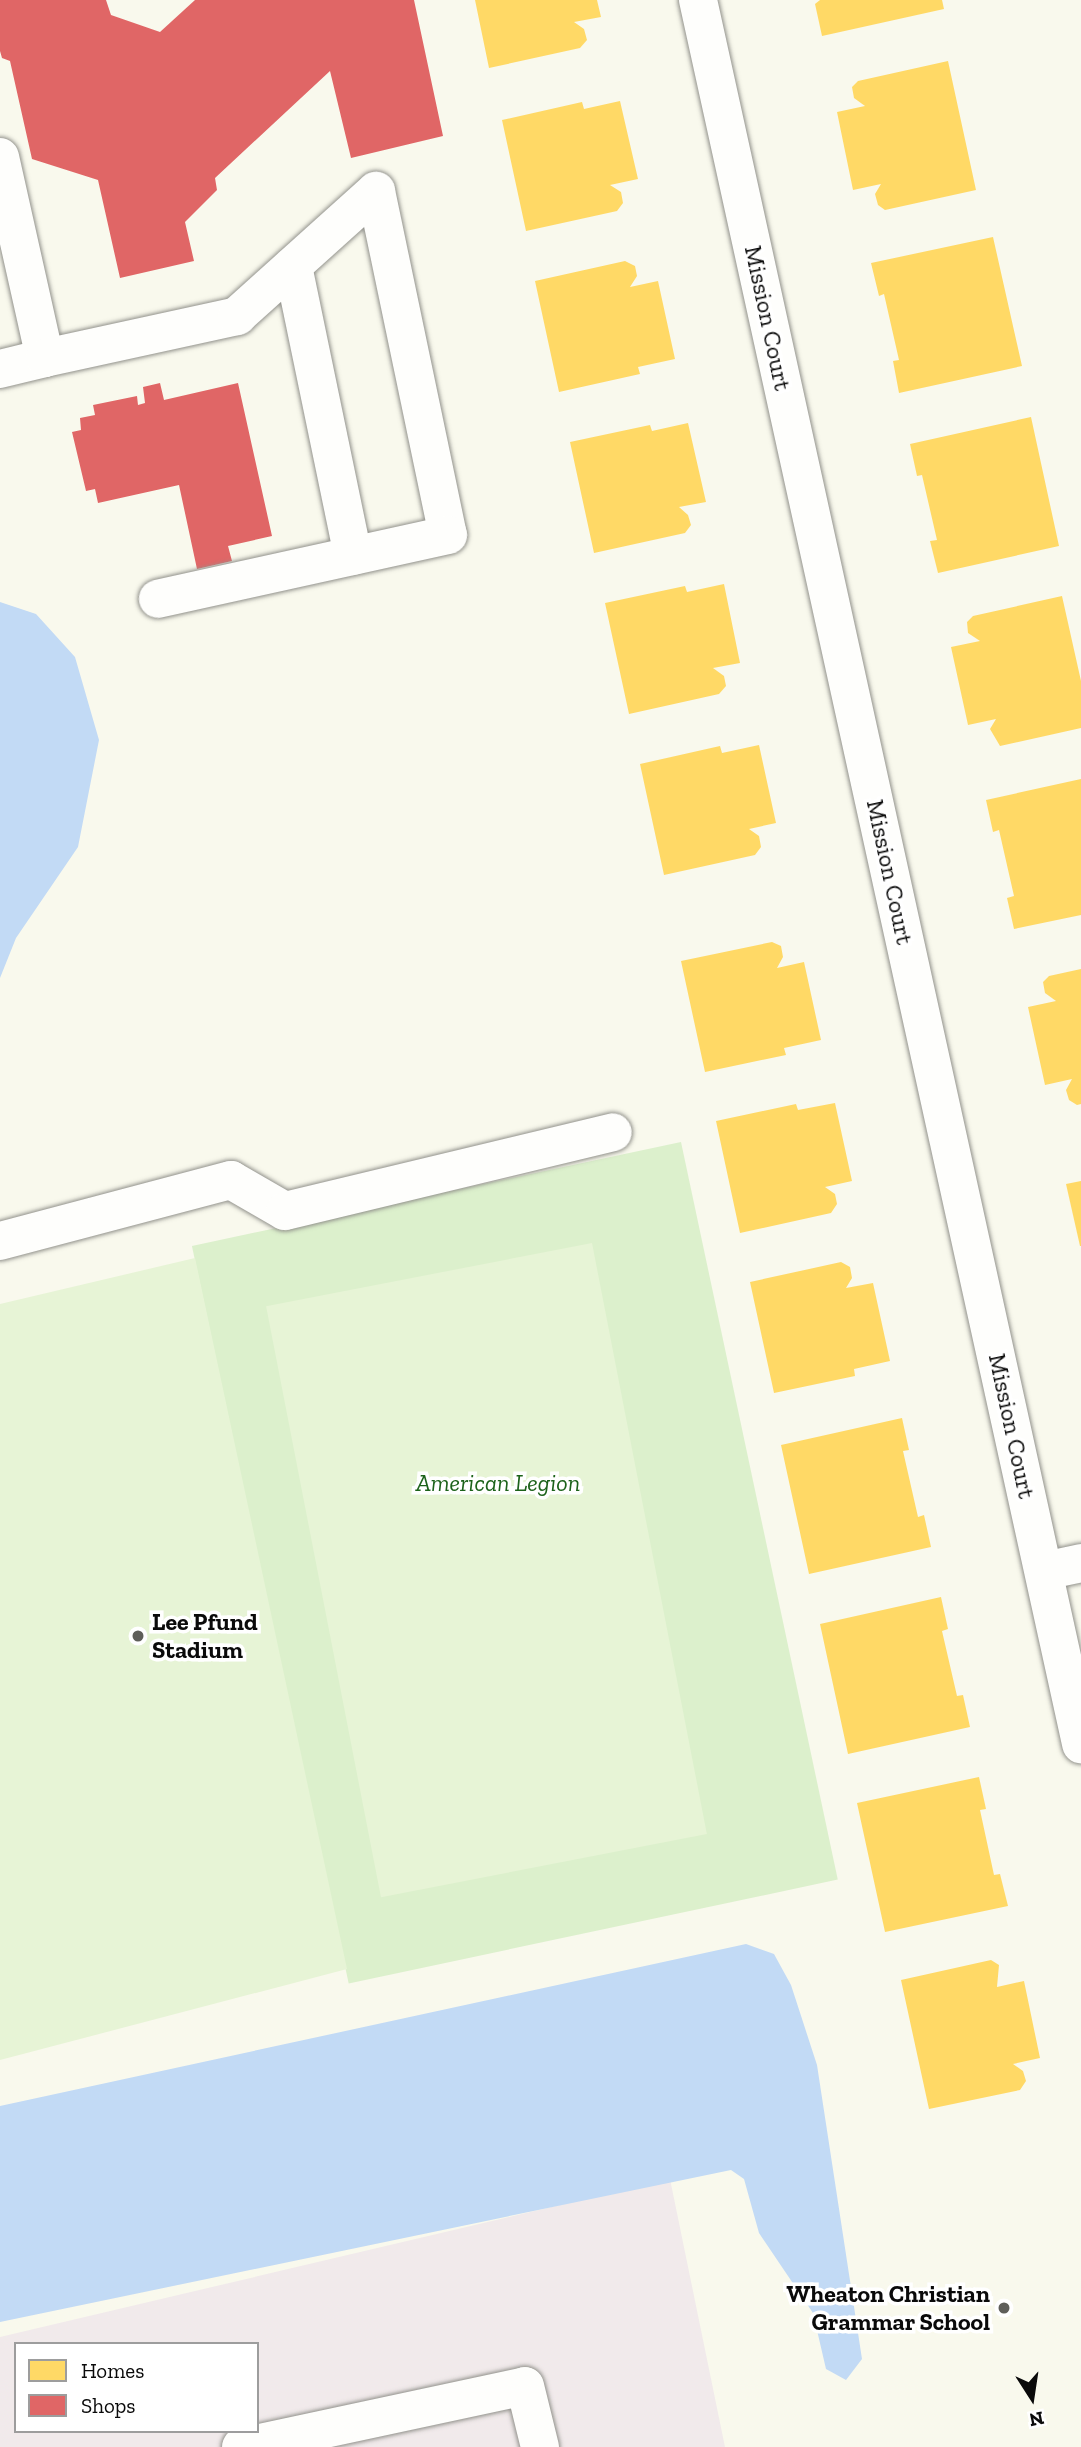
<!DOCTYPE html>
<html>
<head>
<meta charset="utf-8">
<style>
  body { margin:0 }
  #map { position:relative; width:1081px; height:2447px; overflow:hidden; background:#f9f9ed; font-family:"Zilla Slab",serif }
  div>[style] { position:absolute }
  .industrial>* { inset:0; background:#f1eaeb }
  .green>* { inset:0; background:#dcf0cc; transform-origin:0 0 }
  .pitch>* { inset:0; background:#e7f4d6; transform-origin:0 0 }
  .water>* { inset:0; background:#c2daf5 }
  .homes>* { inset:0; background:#ffd966 }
  .shops>* { inset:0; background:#e06666 }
  .roads { filter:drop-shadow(0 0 2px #92928c) drop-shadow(0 0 2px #92928c) }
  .minor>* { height:38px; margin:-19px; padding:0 19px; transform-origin:19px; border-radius:19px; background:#fefefc }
  .dots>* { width:19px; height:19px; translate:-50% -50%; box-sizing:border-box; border:4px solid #fff; border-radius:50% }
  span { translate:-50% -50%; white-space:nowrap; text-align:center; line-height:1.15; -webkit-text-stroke:7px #fff; paint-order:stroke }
  .street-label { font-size:24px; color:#0a0a0a }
  .park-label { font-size:24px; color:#1c621a; font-style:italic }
  .poi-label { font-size:24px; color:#0a0a0a; font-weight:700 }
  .left { translate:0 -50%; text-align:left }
  .right { translate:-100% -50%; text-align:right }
  .legend { position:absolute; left:14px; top:2342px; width:245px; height:91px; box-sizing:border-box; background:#fff; border:2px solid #9d9d9d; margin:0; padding:9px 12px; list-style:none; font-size:21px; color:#0a0a0a }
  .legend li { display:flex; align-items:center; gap:14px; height:35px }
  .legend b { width:35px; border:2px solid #9d9d9d }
  .north { position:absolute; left:997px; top:2363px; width:70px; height:70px; -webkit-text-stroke:5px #fff; paint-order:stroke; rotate:168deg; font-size:19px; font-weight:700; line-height:28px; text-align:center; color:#0a0a0a }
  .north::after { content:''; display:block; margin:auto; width:24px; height:32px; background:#0a0a0a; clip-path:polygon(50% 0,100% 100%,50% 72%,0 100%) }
</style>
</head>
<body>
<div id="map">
  <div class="industrial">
    <i style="clip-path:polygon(evenodd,670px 2179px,725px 2447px,0 2447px,0 2337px,670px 2179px,16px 2344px,257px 2344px,257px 2431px,16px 2431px,16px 2344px)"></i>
  </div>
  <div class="green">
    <i style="left:681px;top:1142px;width:754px;height:500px;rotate:78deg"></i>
  </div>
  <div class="pitch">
    <i style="left:592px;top:1243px;width:602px;height:332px;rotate:79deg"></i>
    <i style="clip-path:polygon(195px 1258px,347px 1969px,0 2060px,0 1304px)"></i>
  </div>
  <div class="water">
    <i style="clip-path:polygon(0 602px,36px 614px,75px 657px,99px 740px,78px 847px,16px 938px,0 978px)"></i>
    <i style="clip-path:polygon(746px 1944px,774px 1954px,791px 1985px,817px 2065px,862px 2359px,846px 2380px,826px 2369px,813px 2313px,759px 2233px,744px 2179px,731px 2170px,0 2322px,0 2106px)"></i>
  </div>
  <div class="homes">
    <i style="clip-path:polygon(475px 0,597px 0,601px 17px,574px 22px,584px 29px,587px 40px,580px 48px,489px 68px)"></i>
    <i style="clip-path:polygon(820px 0,942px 0,944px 9px,822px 36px,815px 4px)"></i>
    <i style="clip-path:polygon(948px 61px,976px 190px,885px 210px,878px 205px,875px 194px,881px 184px,853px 190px,837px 112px,865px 106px,854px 98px,852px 87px,858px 81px)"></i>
    <i style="clip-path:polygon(620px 101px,638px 179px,610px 185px,621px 192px,623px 203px,617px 211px,526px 231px,502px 120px,582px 102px,584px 109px)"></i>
    <i style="clip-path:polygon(993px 237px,1022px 366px,899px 393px,893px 361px,899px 360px,884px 294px,879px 296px,871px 263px)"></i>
    <i style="clip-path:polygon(625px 261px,635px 266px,637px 276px,630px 287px,658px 281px,675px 359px,638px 367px,640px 374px,559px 392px,535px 281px)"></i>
    <i style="clip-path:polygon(1031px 417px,1059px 546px,938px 573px,930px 541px,937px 540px,922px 475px,917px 476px,910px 444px)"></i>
    <i style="clip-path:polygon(688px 423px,706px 502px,679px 507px,688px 515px,691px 525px,685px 533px,594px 553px,570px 442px,650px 425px,652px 431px)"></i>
    <i style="clip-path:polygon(724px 584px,740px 663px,713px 668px,724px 676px,726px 686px,719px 694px,629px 714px,605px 603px,685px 586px,687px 592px)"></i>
    <i style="clip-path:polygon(1062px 596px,1081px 681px,1081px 728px,1000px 746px,990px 729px,996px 719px,968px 725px,951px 647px,980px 641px,968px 633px,967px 622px,973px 616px)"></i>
    <i style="clip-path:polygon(759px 745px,776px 823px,749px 829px,759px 836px,761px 847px,755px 855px,664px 875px,640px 764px,720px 746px,722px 753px)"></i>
    <i style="clip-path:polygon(1081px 779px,1081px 915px,1014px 929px,1007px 898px,1014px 896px,999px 830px,993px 832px,986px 800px)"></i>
    <i style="clip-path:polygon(772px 942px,781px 946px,783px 957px,777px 968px,804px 962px,821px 1040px,784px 1048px,786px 1055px,705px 1072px,681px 961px)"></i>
    <i style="clip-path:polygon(1081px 969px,1081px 1104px,1077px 1105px,1069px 1100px,1066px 1090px,1072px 1079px,1045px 1085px,1028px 1007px,1056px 1001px,1045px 993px,1043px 982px,1049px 976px)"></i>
    <i style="clip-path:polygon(835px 1103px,852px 1181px,825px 1187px,835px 1194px,837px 1204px,831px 1213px,740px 1233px,716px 1121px,796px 1104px,798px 1110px)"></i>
    <i style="clip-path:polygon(1081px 1181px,1081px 1246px,1080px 1246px,1066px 1184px)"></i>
    <i style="clip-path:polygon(841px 1262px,850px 1267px,852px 1278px,846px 1288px,873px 1283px,890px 1361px,854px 1369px,855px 1376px,774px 1393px,750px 1282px)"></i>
    <i style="clip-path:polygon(902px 1418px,909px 1450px,903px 1451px,918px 1517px,924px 1515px,931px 1547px,809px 1574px,781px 1445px)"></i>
    <i style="clip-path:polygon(941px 1597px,948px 1629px,942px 1631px,957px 1696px,963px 1695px,970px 1727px,848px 1754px,820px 1624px)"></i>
    <i style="clip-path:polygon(979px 1777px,986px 1809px,980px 1810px,994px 1875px,1000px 1874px,1008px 1906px,885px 1932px,857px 1803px)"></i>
    <i style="clip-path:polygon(991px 1960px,999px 1965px,997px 1987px,1024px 1981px,1040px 2058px,1013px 2064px,1023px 2071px,1026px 2081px,1020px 2090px,929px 2109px,901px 1980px)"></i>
  </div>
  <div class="shops">
    <i style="clip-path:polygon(0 0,106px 0,111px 15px,160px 32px,195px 0,414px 0,443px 136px,351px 158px,330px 71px,215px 178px,217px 190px,185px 222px,194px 261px,120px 278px,98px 180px,32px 159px,10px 61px,2px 58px,0 51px)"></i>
    <i style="clip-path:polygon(160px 383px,164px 400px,238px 383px,272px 536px,228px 546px,232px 561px,197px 569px,179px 485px,98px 503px,95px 489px,86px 491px,72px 432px,81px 430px,80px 418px,95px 415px,93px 405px,137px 396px,138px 405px,145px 403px,143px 387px)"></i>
  </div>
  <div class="roads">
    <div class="minor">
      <i style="left:698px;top:0;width:1786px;rotate:77.61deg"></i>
      <i style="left:0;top:157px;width:206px;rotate:77.4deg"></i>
      <i style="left:45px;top:358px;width:46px;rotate:166.3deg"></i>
      <i style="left:293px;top:266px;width:296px;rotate:78.3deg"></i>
      <i style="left:45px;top:358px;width:197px;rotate:-12.3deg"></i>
      <i style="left:237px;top:316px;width:187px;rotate:-42deg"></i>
      <i style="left:376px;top:191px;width:351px;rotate:78.2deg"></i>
      <i style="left:448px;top:535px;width:297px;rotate:167.6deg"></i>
      <i style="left:0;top:1241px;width:239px;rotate:-14.8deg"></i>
      <i style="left:231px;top:1180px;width:62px;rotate:29.9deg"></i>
      <i style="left:285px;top:1211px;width:337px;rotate:-13.5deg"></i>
      <i style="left:1044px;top:1571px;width:38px;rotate:-12deg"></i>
      <i style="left:241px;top:2447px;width:290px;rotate:-12.1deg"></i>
      <i style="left:525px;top:2386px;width:63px;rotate:76.2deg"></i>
    </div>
  </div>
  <div class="dots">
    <i style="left:138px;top:1636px;background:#5e5e59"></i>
    <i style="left:1004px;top:2308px;background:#5e5e59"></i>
  </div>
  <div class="street-label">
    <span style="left:768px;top:318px;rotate:78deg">Mission Court</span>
    <span style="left:890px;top:872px;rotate:78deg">Mission Court</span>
    <span style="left:1012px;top:1426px;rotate:78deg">Mission Court</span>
  </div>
  <div class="park-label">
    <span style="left:498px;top:1483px">American Legion</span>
  </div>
  <div class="poi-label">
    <span class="left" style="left:152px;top:1636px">Lee Pfund<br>Stadium</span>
    <span class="right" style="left:990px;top:2308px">Wheaton Christian<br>Grammar School</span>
  </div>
  <ul class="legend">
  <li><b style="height:19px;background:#ffd966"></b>Homes</li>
  <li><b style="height:19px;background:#e06666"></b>Shops</li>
  </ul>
  <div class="north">N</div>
</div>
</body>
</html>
